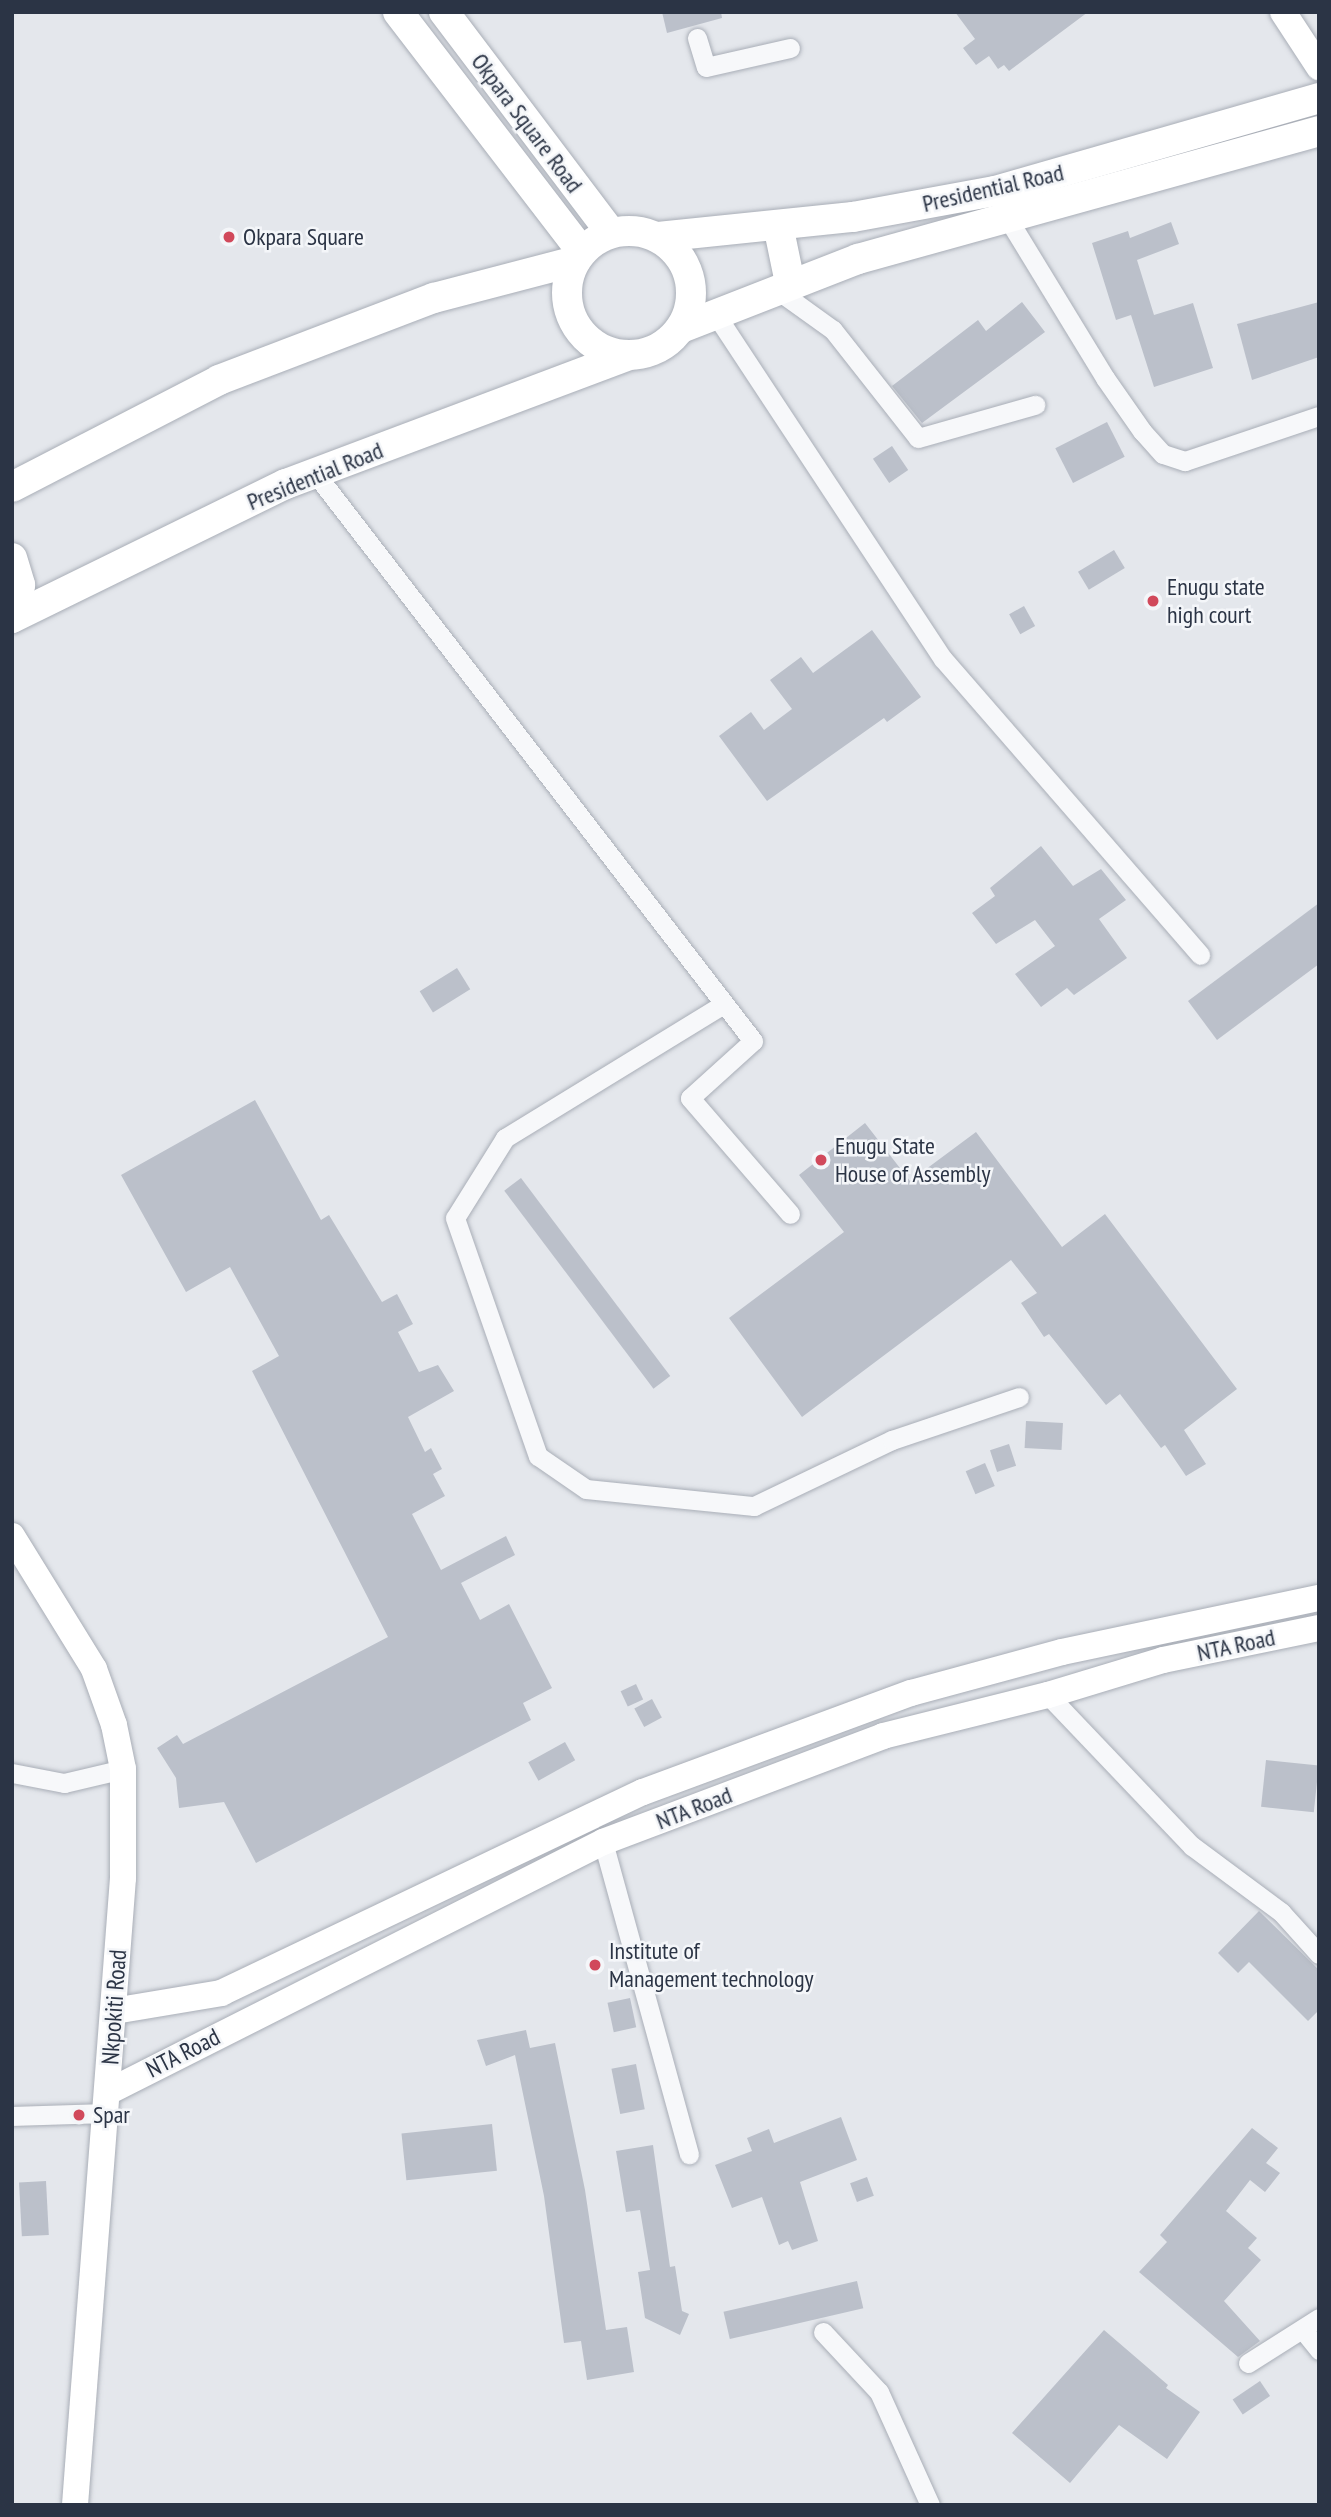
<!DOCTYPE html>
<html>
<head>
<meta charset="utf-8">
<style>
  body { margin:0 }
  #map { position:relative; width:1331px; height:2517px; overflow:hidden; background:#e4e7ec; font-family:"PT Sans Narrow",sans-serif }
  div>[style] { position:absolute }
  .building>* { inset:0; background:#bbc0ca; transform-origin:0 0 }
  .roads { filter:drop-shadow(0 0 2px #a9aeb7) drop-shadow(0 0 2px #a9aeb7) }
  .minor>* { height:19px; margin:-9.5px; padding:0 9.5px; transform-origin:9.5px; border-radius:9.5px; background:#f7f8fa }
  .secondary>* { height:26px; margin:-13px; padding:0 13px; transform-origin:13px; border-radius:13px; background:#fff }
  .primary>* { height:30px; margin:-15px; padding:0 15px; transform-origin:15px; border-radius:15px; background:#fff }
  .primary>.ring { margin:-15px; padding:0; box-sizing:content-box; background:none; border:30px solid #fff; border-radius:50% }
  .dots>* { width:19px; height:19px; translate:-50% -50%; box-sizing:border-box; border:4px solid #f4f6f9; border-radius:50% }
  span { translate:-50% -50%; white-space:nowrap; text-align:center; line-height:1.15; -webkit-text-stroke:5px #f4f6f9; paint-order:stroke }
  .street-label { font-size:24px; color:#2b3445 }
  .poi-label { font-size:24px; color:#2b3445 }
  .left { translate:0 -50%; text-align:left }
  .frame { position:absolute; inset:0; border:14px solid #2b3445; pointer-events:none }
</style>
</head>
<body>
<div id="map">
  <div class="building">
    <i style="clip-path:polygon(662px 12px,721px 12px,722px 18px,667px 33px)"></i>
    <i style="clip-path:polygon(955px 12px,1088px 12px,1009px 71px,1004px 65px,998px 69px,989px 56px,976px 65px,963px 48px,975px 39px)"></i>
    <i style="clip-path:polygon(1171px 222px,1179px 244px,1137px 260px,1154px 315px,1193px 303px,1213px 368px,1154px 387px,1131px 315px,1116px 320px,1092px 243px,1128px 231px,1130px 238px)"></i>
    <i style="clip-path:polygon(1022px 302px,1045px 332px,922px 423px,892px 386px,978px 320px,986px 331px)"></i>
    <i style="clip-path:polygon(1319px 302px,1319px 357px,1252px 380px,1237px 324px)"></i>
    <i style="left:1107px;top:422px;width:39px;height:58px;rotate:63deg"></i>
    <i style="left:892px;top:446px;width:29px;height:23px;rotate:56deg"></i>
    <i style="left:1114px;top:550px;width:21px;height:42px;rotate:59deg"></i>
    <i style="left:1024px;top:606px;width:23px;height:17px;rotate:61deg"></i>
    <i style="clip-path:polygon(872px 630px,921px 697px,887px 722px,884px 718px,767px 801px,719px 736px,751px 712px,764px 730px,792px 709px,770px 680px,801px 657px,813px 673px)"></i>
    <i style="clip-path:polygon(1041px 846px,1073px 886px,1101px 869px,1126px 900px,1099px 919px,1127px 958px,1074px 995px,1067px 988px,1041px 1007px,1015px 974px,1055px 946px,1035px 920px,996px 944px,972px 913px,995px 896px,990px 888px)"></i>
    <i style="clip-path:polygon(1319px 903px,1319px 964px,1217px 1040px,1188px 1001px)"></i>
    <i style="left:457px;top:968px;width:25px;height:44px;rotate:58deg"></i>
    <i style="clip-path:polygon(255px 1100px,321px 1220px,329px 1215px,382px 1302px,397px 1294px,413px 1324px,398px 1332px,419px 1372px,438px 1365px,454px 1391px,408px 1417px,425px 1452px,431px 1448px,442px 1469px,433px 1474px,445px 1496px,412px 1514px,441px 1570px,506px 1536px,515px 1555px,461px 1583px,480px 1620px,509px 1604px,552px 1688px,523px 1703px,531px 1720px,256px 1863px,224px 1802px,179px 1808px,176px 1778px,157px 1748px,177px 1735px,183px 1744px,388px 1637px,252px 1371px,279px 1356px,230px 1267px,186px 1292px,121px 1175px)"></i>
    <i style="clip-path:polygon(865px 1123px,910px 1181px,976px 1132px,1062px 1247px,1105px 1214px,1237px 1389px,1184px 1430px,1206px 1464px,1186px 1476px,1165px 1445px,1161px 1448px,1120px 1394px,1106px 1405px,1049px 1334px,1044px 1337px,1021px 1303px,1037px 1293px,1011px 1260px,802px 1417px,729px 1318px,844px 1232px,799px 1175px)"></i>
    <i style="left:521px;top:1178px;width:248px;height:21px;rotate:53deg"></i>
    <i style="left:1026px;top:1421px;width:37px;height:27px;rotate:3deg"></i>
    <i style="left:1009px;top:1444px;width:23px;height:20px;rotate:72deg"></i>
    <i style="left:985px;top:1463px;width:25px;height:21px;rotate:67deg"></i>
    <i style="left:636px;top:1684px;width:17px;height:17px;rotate:65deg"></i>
    <i style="left:652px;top:1699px;width:21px;height:20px;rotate:62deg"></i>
    <i style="left:565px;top:1742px;width:21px;height:42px;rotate:61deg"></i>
    <i style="left:1266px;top:1760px;width:53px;height:47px;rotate:6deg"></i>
    <i style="clip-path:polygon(1259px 1911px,1319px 1970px,1319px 2010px,1308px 2021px,1249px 1962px,1238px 1973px,1218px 1953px)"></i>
    <i style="left:630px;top:1998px;width:30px;height:23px;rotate:78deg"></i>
    <i style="clip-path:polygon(526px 2030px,530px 2048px,555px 2043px,585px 2190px,606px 2330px,627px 2327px,634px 2372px,587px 2380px,581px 2341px,564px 2343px,544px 2196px,515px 2055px,486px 2066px,477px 2040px)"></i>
    <i style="left:636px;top:2064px;width:46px;height:25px;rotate:79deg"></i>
    <i style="clip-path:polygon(841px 2117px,857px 2160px,800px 2182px,818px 2241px,792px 2250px,788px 2241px,779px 2245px,762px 2197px,732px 2208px,715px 2165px,752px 2151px,747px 2138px,769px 2129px,774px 2143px)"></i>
    <i style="left:492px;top:2124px;width:47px;height:91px;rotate:84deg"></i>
    <i style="clip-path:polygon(1252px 2128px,1278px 2148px,1266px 2163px,1280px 2173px,1265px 2192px,1250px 2180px,1226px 2211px,1257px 2238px,1248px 2248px,1261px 2260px,1224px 2301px,1260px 2341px,1238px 2357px,1139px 2272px,1167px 2242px,1160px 2235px)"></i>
    <i style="clip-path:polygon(653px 2145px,670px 2267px,675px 2266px,682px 2311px,689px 2314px,680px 2335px,645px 2318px,638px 2272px,650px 2270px,640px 2210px,626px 2212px,616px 2151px)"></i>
    <i style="left:867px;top:2177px;width:20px;height:18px;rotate:70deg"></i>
    <i style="left:46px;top:2181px;width:54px;height:27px;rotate:87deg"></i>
    <i style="left:857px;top:2281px;width:28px;height:137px;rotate:77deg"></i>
    <i style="clip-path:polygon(1104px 2330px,1168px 2385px,1166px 2388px,1200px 2412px,1167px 2459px,1119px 2425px,1070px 2483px,1012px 2433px)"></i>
    <i style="left:1260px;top:2381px;width:18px;height:33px;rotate:56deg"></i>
  </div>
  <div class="roads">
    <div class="minor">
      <i style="left:697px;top:38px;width:30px;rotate:73deg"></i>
      <i style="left:706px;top:67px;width:86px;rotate:-12.7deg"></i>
      <i style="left:1008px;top:219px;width:186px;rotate:58.6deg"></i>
      <i style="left:1105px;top:378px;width:65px;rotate:55.1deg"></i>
      <i style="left:1142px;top:431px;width:31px;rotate:48deg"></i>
      <i style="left:1163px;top:454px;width:23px;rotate:18deg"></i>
      <i style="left:1185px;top:461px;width:141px;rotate:-18.6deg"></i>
      <i style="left:776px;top:289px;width:70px;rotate:35.7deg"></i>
      <i style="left:833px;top:330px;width:137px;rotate:51.8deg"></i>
      <i style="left:918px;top:438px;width:122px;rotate:-15.8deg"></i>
      <i style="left:716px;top:315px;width:412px;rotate:56.6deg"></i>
      <i style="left:943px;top:659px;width:392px;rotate:49deg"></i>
      <i style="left:315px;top:473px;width:717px;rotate:52.36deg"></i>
      <i style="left:753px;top:1041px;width:85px;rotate:137.9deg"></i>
      <i style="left:690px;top:1098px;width:153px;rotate:49.2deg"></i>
      <i style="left:722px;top:1005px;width:255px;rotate:148.5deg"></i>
      <i style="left:505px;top:1138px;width:94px;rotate:122deg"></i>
      <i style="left:455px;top:1218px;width:252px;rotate:70.8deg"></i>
      <i style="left:538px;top:1456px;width:58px;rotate:34.5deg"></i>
      <i style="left:586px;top:1489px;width:169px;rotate:5.8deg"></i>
      <i style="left:754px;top:1506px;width:153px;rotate:-25.6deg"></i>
      <i style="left:892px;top:1440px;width:134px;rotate:-18.7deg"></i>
      <i style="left:1048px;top:1695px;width:209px;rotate:46.4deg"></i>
      <i style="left:1192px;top:1846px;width:111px;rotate:36.6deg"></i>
      <i style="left:1281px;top:1912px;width:57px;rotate:47.9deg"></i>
      <i style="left:12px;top:1773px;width:53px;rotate:10.9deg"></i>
      <i style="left:64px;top:1783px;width:61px;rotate:-13.3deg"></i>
      <i style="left:603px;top:1842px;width:324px;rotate:74.6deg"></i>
      <i style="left:12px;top:2116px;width:93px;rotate:-1.8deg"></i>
      <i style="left:1303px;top:2330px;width:26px;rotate:51deg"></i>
      <i style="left:823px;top:2332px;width:82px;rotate:47deg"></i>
      <i style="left:879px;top:2392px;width:124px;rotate:65.7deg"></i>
      <i style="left:1248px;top:2363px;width:84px;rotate:-32.4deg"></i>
    </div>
    <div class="secondary">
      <i style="left:1283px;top:12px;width:66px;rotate:56.8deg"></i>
      <i style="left:12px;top:1536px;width:156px;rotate:58.3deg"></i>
      <i style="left:94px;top:1669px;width:59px;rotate:70.3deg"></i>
      <i style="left:114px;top:1725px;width:45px;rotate:78.4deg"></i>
      <i style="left:123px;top:1769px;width:109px;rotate:90deg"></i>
      <i style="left:123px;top:1878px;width:629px;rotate:94.38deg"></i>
      <i style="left:114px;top:2011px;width:109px;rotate:-9.5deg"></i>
      <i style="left:221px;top:1993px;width:467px;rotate:-25.5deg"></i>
      <i style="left:643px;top:1792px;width:286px;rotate:-20.3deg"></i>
      <i style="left:911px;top:1693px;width:156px;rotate:-15.2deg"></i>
      <i style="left:1062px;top:1652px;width:263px;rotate:-11.9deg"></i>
      <i style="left:108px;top:2092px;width:555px;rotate:-26.8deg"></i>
      <i style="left:603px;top:1842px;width:299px;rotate:-20.7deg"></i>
      <i style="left:883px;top:1736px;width:170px;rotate:-14deg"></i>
      <i style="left:1048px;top:1695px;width:120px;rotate:-16.9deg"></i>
      <i style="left:1163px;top:1660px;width:159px;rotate:-11.6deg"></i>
    </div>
    <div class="primary">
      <i style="left:398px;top:12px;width:302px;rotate:52.5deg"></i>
      <i style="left:444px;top:12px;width:277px;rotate:52.9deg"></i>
      <i style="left:778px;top:225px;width:59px;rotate:78.3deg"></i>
      <i class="ring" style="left:567px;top:231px;width:94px;height:94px"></i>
      <i style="left:658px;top:237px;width:196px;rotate:-5.9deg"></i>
      <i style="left:853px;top:217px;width:144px;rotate:-10.4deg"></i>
      <i style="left:995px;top:191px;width:337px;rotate:-16deg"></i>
      <i style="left:681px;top:328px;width:190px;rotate:-21.3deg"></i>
      <i style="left:858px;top:259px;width:478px;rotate:-15.5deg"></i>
      <i style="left:12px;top:487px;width:233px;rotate:-27.3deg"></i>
      <i style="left:219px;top:380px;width:230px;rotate:-20.9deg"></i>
      <i style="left:434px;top:298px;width:146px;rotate:-14.7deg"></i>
      <i style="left:12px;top:558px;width:28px;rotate:73deg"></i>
      <i style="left:20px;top:585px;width:34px;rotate:104deg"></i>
      <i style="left:12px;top:618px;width:305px;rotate:-26.1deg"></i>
      <i style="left:286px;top:484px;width:364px;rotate:-20.6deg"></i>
    </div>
  </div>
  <div class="dots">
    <i style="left:229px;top:237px;background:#d1495b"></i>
    <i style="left:1153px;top:601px;background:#d1495b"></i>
    <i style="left:821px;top:1160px;background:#d1495b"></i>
    <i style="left:595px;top:1965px;background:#d1495b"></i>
    <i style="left:79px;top:2115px;background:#d1495b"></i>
  </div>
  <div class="street-label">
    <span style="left:527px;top:123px;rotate:53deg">Okpara Square Road</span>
    <span style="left:993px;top:188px;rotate:-13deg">Presidential Road</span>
    <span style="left:315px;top:476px;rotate:-22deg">Presidential Road</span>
    <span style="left:1236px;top:1645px;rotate:-12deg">NTA Road</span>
    <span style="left:694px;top:1808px;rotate:-21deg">NTA Road</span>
    <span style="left:114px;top:2007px;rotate:-86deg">Nkpokiti Road</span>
    <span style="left:183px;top:2053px;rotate:-27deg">NTA Road</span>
  </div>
  <div class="poi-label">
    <span class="left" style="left:243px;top:237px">Okpara Square</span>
    <span class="left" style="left:1167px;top:601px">Enugu state<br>high court</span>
    <span class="left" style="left:835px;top:1160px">Enugu State<br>House of Assembly</span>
    <span class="left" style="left:609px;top:1965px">Institute of<br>Management technology</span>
    <span class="left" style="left:93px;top:2115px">Spar</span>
  </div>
  <div class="frame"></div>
</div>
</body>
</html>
